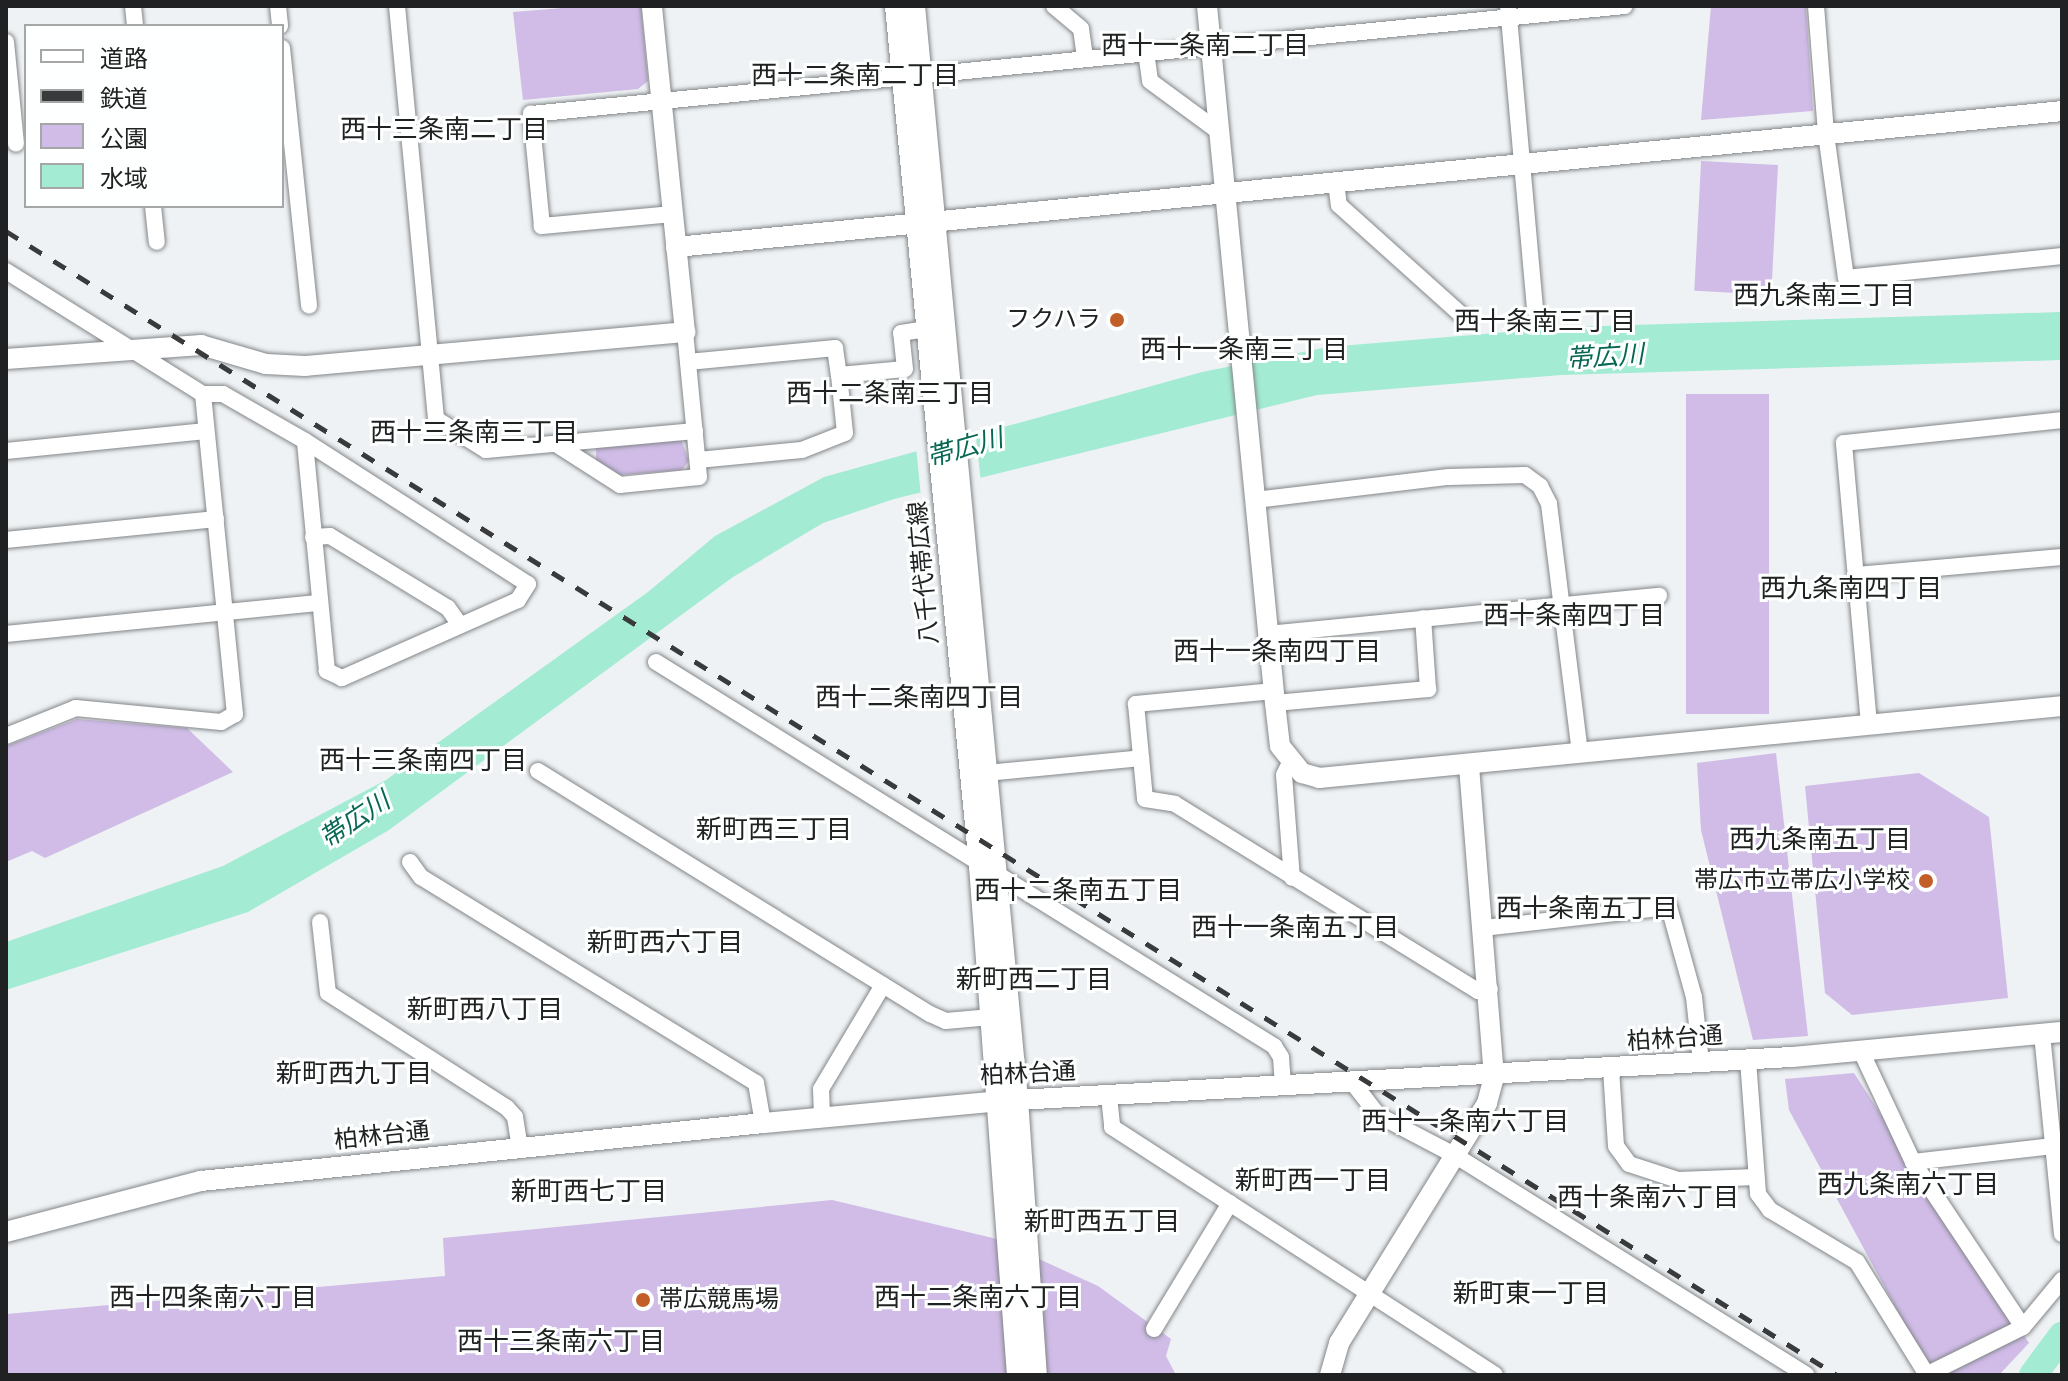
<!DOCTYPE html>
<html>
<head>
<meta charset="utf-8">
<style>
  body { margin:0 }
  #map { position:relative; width:2068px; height:1381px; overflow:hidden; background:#eef2f4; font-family:Rubik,"Noto Sans JP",sans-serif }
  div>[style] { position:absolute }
  .green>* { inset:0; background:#d0bce7; transform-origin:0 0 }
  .water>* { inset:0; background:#a3ebd3 }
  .pier>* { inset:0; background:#eef2f4 }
  .river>* { height:28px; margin:-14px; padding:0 14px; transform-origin:14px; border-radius:14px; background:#a3ebd3 }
  .roads { filter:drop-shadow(0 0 2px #838689) drop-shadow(0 0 2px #838689) }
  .minor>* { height:16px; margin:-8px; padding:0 8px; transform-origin:8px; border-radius:8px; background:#fff }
  .tertiary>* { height:20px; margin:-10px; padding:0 10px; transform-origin:10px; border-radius:10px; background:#fff }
  .secondary>* { height:22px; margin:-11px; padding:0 11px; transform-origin:11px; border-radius:11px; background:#fff }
  .rail>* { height:5px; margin-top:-2.5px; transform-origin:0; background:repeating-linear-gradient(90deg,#393a3b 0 14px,transparent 0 28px) }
  .dots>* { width:22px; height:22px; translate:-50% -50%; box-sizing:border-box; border:4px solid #feffff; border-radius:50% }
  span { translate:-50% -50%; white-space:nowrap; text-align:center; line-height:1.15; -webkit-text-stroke:6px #feffff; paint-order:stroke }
  .poi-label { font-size:24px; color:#202122 }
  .right { translate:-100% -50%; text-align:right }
  .left { translate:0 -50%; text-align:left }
  .street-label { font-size:24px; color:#202122 }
  .neighbourhood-label { font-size:26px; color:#202122 }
  .water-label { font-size:26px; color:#076752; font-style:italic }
  .frame { position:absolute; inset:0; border:8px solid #202122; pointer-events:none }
  .legend { position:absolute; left:24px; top:24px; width:260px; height:184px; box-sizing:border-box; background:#feffff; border:2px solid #a5a6a7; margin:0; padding:10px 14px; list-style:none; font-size:24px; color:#202122 }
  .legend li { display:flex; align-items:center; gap:16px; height:40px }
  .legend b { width:40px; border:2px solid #a5a6a7 }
</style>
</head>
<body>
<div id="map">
  <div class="green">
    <i style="clip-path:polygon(588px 6px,641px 6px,648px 81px,638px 89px,523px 100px,513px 12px)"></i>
    <i style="clip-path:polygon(1711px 6px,1806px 6px,1813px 111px,1701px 120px)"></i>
    <i style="left:1778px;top:165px;width:130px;height:77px;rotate:93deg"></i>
    <i style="left:1769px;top:394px;width:320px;height:83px;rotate:90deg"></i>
    <i style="clip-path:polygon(681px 439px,689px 461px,682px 470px,620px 475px,596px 461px,596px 448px)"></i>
    <i style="clip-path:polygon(77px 719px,187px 728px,233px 772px,45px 858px,32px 851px,6px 862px,6px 746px)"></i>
    <i style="clip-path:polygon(1776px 753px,1808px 1036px,1753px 1040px,1701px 830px,1697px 763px)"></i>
    <i style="clip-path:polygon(1919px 773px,1989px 817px,2008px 998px,1852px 1015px,1825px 993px,1805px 786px)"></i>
    <i style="clip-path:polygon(1854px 1073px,2029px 1343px,1999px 1375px,1932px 1375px,1789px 1110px,1785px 1079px)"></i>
    <i style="clip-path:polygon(832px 1200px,993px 1238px,1098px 1286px,1171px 1339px,1166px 1356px,1176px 1375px,6px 1375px,6px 1314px,445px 1276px,443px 1238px)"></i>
  </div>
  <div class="water">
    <i style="clip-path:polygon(2062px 312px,2062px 360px,1561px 375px,1317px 395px,894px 499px,823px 523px,733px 577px,389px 830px,248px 912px,6px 990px,6px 942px,223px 866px,386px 780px,648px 592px,715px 536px,824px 477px,1202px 372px,1328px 347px,1567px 327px)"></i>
  </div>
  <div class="pier">
    <i style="clip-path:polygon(975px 429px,981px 482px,921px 497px,916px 446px)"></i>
  </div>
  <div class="river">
    <i style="left:2033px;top:1375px;width:49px;rotate:-53.4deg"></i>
  </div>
  <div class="roads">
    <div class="minor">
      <i style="left:133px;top:6px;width:20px;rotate:84deg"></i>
      <i style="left:278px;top:6px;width:20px;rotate:84deg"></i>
      <i style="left:397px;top:6px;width:415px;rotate:84.6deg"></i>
      <i style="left:436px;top:419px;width:59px;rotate:31.8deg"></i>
      <i style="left:486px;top:450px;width:210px;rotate:-5.2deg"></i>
      <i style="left:1054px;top:6px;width:35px;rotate:40deg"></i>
      <i style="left:1081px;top:29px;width:29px;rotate:82deg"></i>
      <i style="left:1508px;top:6px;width:306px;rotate:84.9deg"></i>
      <i style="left:1816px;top:6px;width:128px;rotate:85.5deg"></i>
      <i style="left:1826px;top:134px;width:145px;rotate:82.1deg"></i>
      <i style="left:1846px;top:278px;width:217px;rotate:-5.8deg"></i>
      <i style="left:6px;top:42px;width:102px;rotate:84.4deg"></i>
      <i style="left:282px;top:48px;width:259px;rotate:84deg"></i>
      <i style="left:1146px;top:52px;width:29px;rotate:82deg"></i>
      <i style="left:1150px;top:81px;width:84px;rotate:36.3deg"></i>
      <i style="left:1336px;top:182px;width:23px;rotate:83deg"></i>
      <i style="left:1339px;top:205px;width:168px;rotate:41.9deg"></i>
      <i style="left:153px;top:206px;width:36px;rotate:84deg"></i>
      <i style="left:673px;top:214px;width:132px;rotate:174.8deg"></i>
      <i style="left:542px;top:226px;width:113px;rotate:-95.6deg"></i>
      <i style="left:531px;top:114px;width:1099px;rotate:-5.64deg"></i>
      <i style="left:6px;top:271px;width:232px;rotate:32deg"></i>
      <i style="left:203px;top:394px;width:322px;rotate:84.3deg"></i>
      <i style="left:235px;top:714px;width:16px;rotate:150deg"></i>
      <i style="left:221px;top:722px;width:146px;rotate:-174.5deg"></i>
      <i style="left:76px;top:708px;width:75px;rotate:158.2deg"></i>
      <i style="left:688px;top:362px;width:148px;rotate:-5.4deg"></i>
      <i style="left:835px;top:348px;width:27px;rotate:82deg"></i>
      <i style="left:839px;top:375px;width:66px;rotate:-5.2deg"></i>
      <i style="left:905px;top:369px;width:36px;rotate:-96deg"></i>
      <i style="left:901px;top:333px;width:26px;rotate:-9deg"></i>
      <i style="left:203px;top:394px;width:20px"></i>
      <i style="left:223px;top:394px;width:95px;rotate:29.8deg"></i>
      <i style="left:305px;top:441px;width:265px;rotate:32.7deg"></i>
      <i style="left:528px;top:584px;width:19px;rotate:122deg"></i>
      <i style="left:518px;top:600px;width:193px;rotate:156.1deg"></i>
      <i style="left:342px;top:678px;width:17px;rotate:-155deg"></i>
      <i style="left:327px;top:671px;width:231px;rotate:-95.5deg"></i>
      <i style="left:556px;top:444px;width:76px;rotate:32.6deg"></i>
      <i style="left:620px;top:485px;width:79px;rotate:-5.8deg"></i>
      <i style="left:699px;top:477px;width:146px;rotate:-95.5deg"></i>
      <i style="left:6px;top:451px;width:201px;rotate:-5.7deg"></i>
      <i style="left:698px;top:460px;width:104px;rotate:-5.5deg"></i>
      <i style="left:802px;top:450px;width:46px;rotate:-21.6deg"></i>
      <i style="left:845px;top:433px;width:58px;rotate:-95.9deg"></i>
      <i style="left:1255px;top:500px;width:195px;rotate:-6.8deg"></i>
      <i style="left:1449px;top:477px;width:76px;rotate:-1.5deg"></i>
      <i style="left:1525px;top:475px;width:19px;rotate:36deg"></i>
      <i style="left:1540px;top:486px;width:20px;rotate:63deg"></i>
      <i style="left:1549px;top:504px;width:252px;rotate:82.9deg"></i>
      <i style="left:313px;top:537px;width:17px;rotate:-3deg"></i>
      <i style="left:330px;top:536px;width:138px;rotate:31.4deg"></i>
      <i style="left:448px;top:608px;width:21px;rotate:55deg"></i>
      <i style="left:6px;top:540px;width:211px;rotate:-5.7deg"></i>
      <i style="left:1856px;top:575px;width:207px;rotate:-5deg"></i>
      <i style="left:6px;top:634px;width:315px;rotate:-5.7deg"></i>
      <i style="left:1268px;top:634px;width:393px;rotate:-5.6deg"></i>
      <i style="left:656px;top:662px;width:728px;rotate:31.86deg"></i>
      <i style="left:1274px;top:1046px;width:13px;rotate:58deg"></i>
      <i style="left:1281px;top:1057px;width:29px;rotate:86deg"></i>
      <i style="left:1274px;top:691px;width:139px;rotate:174.6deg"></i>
      <i style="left:1136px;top:704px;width:95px;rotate:84.6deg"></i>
      <i style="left:1145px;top:799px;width:30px;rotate:9deg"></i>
      <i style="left:1175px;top:804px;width:356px;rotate:31.7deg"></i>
      <i style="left:1478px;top:991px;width:12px;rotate:-9deg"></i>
      <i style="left:1275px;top:703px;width:154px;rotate:-5.2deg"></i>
      <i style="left:1428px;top:689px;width:71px;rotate:-94deg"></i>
      <i style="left:1869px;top:724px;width:282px;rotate:-95.1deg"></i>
      <i style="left:1844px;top:443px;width:219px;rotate:-6deg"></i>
      <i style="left:1290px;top:763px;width:13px;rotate:117deg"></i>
      <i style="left:1284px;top:775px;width:103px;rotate:85.6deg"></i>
      <i style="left:538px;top:771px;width:461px;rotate:31.8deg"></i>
      <i style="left:930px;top:1014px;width:17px;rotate:24deg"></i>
      <i style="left:946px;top:1021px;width:45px;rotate:-5.1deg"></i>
      <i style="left:976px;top:774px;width:166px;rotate:-5.5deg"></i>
      <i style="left:410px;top:862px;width:19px;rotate:54deg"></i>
      <i style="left:421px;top:877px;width:393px;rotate:31.6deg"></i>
      <i style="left:756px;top:1083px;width:41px;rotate:80.1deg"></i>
      <i style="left:320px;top:922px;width:71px;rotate:83.6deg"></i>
      <i style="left:328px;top:993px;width:213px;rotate:32.7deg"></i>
      <i style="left:507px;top:1108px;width:12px;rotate:48deg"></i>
      <i style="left:515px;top:1117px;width:31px;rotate:81deg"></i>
      <i style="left:1484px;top:928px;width:186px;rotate:-6.5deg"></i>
      <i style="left:1669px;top:907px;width:93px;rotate:74.5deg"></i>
      <i style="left:1694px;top:997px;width:66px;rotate:83.9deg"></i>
      <i style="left:2042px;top:1034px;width:201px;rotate:84.3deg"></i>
      <i style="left:1861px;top:1051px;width:123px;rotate:64.9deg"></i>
      <i style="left:1913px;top:1162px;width:198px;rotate:56.3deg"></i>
      <i style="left:1748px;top:1060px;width:134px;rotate:85.7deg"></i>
      <i style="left:1758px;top:1194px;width:20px;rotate:53deg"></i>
      <i style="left:1770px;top:1210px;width:101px;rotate:30.9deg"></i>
      <i style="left:1857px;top:1262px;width:133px;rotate:58.2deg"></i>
      <i style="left:1611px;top:1069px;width:77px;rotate:86.3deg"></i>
      <i style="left:1616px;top:1146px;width:22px;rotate:54deg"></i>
      <i style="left:1629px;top:1164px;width:52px;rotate:18.1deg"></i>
      <i style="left:1678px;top:1180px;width:78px;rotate:-2.2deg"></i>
      <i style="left:1353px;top:1083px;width:41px;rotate:52deg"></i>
      <i style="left:1378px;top:1115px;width:88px;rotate:27.7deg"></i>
      <i style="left:1456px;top:1156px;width:413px;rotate:32deg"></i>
      <i style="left:1109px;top:1096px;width:31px;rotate:84deg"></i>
      <i style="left:1112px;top:1127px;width:456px;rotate:32.9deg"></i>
      <i style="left:822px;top:1117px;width:28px;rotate:-92deg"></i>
      <i style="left:821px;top:1089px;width:121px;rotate:-59.2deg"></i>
      <i style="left:1913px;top:1162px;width:150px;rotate:-6.5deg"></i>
      <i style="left:1154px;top:1329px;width:147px;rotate:-58.9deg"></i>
      <i style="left:1926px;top:1375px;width:108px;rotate:-26.3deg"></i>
      <i style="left:2023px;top:1327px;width:61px;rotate:-50.3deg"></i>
    </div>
    <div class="tertiary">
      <i style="left:1207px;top:6px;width:700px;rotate:84.43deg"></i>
      <i style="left:1275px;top:703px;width:43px;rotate:83.4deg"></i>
      <i style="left:1280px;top:746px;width:35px;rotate:51deg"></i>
      <i style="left:1302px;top:773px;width:18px;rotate:16deg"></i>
      <i style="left:1319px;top:778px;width:746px;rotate:-5.53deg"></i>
      <i style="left:676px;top:247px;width:1393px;rotate:-5.6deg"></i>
      <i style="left:6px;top:359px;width:196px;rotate:-4.1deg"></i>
      <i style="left:201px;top:345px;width:68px;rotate:16.3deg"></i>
      <i style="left:266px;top:364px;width:39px;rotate:3deg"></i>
      <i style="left:305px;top:366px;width:382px;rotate:-5.1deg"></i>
      <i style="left:685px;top:332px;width:328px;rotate:-95.8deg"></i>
      <i style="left:6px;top:1232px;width:202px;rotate:-14.7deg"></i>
      <i style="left:201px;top:1181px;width:565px;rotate:-5.89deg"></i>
      <i style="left:763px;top:1123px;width:237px;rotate:-5.3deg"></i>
      <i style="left:999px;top:1101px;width:794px;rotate:-3.18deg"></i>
      <i style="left:1792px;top:1057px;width:271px;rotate:-5.3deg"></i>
      <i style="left:1330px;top:1375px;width:33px;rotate:-74deg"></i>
      <i style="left:1339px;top:1343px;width:282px;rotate:-58.3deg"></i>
      <i style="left:1487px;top:1103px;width:27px;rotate:-75deg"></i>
      <i style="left:1494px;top:1077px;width:314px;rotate:-94.6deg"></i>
    </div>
    <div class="secondary">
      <i style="left:896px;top:6px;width:864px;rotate:84.42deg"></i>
      <i style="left:980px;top:866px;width:510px;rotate:85.73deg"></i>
      <i style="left:914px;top:6px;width:1098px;rotate:84.62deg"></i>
      <i style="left:1017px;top:1099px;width:277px;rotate:86.1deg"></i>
    </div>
  </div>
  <div class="rail">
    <i style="left:6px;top:231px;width:2159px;rotate:32deg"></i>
  </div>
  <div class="dots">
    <i style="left:1117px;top:320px;background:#c25e28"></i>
    <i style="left:1926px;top:881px;background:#c25e28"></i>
    <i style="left:643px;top:1300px;background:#c25e28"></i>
  </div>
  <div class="poi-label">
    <span class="right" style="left:1101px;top:320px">フクハラ</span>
    <span class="right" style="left:1910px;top:881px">帯広市立帯広小学校</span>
    <span class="left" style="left:659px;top:1300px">帯広競馬場</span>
  </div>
  <div class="street-label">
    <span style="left:924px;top:573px;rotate:-95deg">八千代帯広線</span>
    <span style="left:1675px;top:1039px;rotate:-4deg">柏林台通</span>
    <span style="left:1028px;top:1074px;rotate:-3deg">柏林台通</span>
    <span style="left:382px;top:1136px;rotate:-6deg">柏林台通</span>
  </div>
  <div class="neighbourhood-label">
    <span style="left:1205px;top:46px">西十一条南二丁目</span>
    <span style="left:855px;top:76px">西十二条南二丁目</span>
    <span style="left:444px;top:130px">西十三条南二丁目</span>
    <span style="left:1824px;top:296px">西九条南三丁目</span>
    <span style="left:1545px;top:322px">西十条南三丁目</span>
    <span style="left:1244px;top:350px">西十一条南三丁目</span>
    <span style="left:890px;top:394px">西十二条南三丁目</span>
    <span style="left:474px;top:433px">西十三条南三丁目</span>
    <span style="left:1851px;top:589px">西九条南四丁目</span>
    <span style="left:1574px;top:616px">西十条南四丁目</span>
    <span style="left:1277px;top:652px">西十一条南四丁目</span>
    <span style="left:919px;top:698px">西十二条南四丁目</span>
    <span style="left:423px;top:761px">西十三条南四丁目</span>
    <span style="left:774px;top:830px">新町西三丁目</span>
    <span style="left:1820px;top:840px">西九条南五丁目</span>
    <span style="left:1078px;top:891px">西十二条南五丁目</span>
    <span style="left:1587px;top:909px">西十条南五丁目</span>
    <span style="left:1295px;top:928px">西十一条南五丁目</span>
    <span style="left:665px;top:943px">新町西六丁目</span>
    <span style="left:1034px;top:980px">新町西二丁目</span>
    <span style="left:485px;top:1010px">新町西八丁目</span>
    <span style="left:354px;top:1074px">新町西九丁目</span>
    <span style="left:1465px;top:1122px">西十一条南六丁目</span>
    <span style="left:1313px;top:1181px">新町西一丁目</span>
    <span style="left:1908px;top:1185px">西九条南六丁目</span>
    <span style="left:589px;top:1192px">新町西七丁目</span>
    <span style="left:1648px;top:1198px">西十条南六丁目</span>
    <span style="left:1102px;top:1222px">新町西五丁目</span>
    <span style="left:1531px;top:1294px">新町東一丁目</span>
    <span style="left:213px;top:1298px">西十四条南六丁目</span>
    <span style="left:978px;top:1298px">西十二条南六丁目</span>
    <span style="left:561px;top:1342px">西十三条南六丁目</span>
  </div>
  <div class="water-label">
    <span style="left:1605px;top:357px;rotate:-4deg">帯広川</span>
    <span style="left:965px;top:448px;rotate:-16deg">帯広川</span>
    <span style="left:355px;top:820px;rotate:-34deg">帯広川</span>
  </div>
  <div class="frame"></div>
  <ul class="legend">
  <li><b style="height:10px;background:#fff"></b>道路</li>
  <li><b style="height:10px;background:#393a3b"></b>鉄道</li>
  <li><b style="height:22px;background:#d0bce7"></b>公園</li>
  <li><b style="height:22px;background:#a3ebd3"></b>水域</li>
  </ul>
</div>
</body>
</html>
